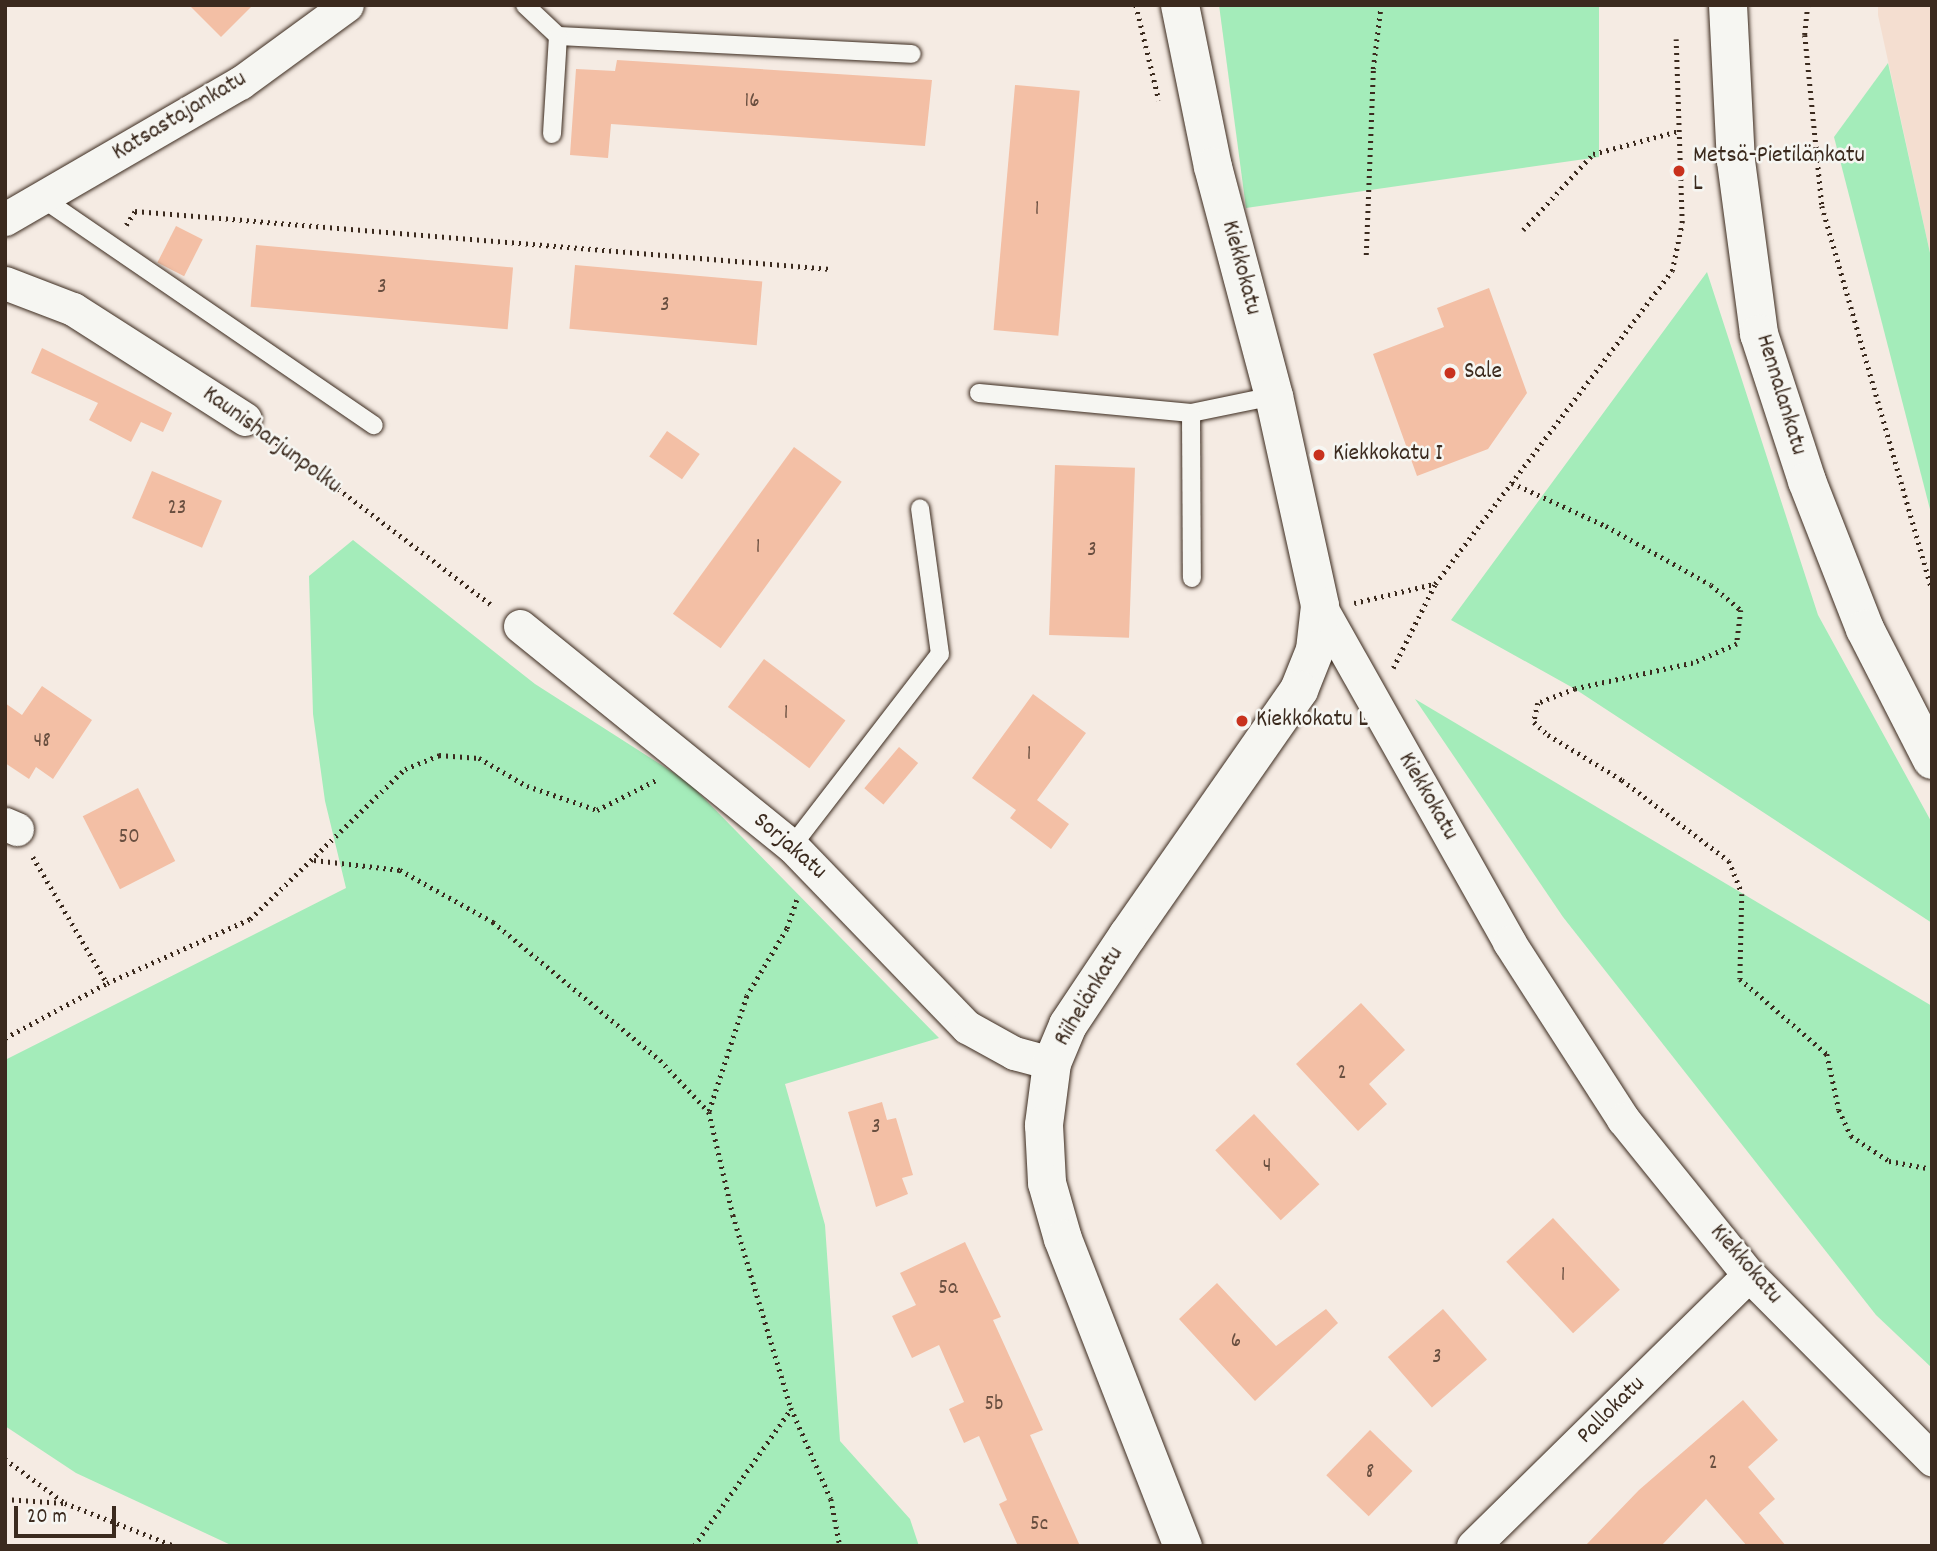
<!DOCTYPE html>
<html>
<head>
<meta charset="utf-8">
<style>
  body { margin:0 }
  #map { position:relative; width:1937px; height:1551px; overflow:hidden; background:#f5ebe3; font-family:Dekko,sans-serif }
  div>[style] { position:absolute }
  .built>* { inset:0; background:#f4ded0 }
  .green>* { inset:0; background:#a4ecba }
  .building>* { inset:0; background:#f3bfa5; transform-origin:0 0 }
  .path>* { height:4.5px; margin-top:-2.25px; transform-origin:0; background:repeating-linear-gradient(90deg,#3b2a1e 0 2px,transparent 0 7px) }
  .roads { filter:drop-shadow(0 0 2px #3b2a1e) drop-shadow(0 0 2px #3b2a1e) }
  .lane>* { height:18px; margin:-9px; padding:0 9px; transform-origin:9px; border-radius:9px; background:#f6f6f2 }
  .street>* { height:33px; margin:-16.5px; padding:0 16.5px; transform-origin:16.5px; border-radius:16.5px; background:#f6f6f2 }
  .secondary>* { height:38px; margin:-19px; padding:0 19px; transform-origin:19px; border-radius:19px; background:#f6f6f2 }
  .dots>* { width:19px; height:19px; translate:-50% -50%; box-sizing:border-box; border:4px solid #f6f6f2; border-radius:50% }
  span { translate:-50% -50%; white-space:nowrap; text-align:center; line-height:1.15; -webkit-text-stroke:5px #f6f6f2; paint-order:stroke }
  .number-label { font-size:21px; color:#694f40 }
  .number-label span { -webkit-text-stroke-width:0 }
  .street-label { font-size:24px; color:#3b2a1e }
  .poi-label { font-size:24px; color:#3b2a1e }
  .left { translate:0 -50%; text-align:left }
  .frame { position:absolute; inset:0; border:7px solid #3b2a1e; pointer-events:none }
  .scale { position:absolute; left:14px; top:1506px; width:102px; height:32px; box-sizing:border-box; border:4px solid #3b2a1e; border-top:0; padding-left:9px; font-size:21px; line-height:24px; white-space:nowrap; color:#3b2a1e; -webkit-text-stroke:5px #f6f6f2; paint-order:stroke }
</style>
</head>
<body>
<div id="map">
  <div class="built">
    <i style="clip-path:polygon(1878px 5px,1932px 5px,1932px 262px,1878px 15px)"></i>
  </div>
  <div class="green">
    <i style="clip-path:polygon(1219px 5px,1599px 5px,1599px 157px,1246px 208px)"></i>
    <i style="clip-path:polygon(1888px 63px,1932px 262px,1932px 517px,1834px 137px)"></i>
    <i style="clip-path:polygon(1707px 272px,1818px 615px,1932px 823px,1932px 923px,1575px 689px,1451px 620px)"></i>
    <i style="clip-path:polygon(353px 540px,535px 684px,688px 782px,939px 1038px,785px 1084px,825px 1225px,840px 1441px,910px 1519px,919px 1546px,233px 1546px,76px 1473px,5px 1426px,5px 1060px,346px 888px,325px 801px,313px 714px,309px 576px)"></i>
    <i style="clip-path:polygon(1415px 699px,1932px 1006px,1932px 1368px,1876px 1315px,1563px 917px)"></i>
  </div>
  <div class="building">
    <i style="clip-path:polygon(189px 5px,253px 5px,221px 37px)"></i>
    <i style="clip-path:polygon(617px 60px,932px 80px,925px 146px,611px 124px,608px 158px,570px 155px,576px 69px,615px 71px)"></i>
    <i style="left:1015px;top:85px;width:65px;height:246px;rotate:5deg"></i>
    <i style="left:176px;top:226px;width:30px;height:41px;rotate:27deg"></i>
    <i style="left:256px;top:245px;width:258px;height:62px;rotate:5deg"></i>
    <i style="left:575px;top:265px;width:188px;height:64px;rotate:5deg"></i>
    <i style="clip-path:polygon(1489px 288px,1527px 393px,1488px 449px,1417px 476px,1373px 354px,1444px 327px,1437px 308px)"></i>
    <i style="clip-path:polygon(42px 348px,172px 413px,163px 432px,141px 422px,131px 442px,89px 420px,98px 403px,31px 373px)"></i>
    <i style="left:667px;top:431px;width:40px;height:31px;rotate:35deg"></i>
    <i style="left:794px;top:447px;width:59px;height:206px;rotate:36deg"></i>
    <i style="left:1055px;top:465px;width:80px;height:170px;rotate:2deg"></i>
    <i style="left:152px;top:471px;width:76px;height:51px;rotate:23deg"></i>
    <i style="left:764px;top:659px;width:102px;height:60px;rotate:37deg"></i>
    <i style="clip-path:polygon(42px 686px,92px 720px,53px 779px,36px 767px,29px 779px,5px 763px,5px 703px,22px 715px)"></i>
    <i style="clip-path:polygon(1033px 694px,1086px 733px,1037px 800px,1069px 824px,1051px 849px,1010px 818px,1016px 810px,972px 778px)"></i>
    <i style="left:899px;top:747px;width:25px;height:54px;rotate:40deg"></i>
    <i style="left:138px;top:788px;width:82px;height:62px;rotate:63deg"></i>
    <i style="clip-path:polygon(1361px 1003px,1405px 1050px,1369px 1084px,1387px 1104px,1358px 1131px,1296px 1064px)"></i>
    <i style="clip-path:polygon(882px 1102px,887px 1120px,896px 1118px,913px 1175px,902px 1178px,908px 1194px,876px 1207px,848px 1112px)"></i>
    <i style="left:1254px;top:1114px;width:96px;height:53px;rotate:47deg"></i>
    <i style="left:1553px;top:1218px;width:98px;height:64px;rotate:47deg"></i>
    <i style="clip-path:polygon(965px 1242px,1001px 1317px,993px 1320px,1043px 1430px,1030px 1435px,1080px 1546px,1018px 1546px,999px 1504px,1007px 1500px,979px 1436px,964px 1443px,949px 1409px,964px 1402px,939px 1345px,912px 1358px,892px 1316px,916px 1305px,900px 1273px)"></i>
    <i style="clip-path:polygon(1217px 1283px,1276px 1346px,1326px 1309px,1338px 1323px,1255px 1401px,1179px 1319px)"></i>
    <i style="left:1443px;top:1309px;width:67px;height:73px;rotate:49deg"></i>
    <i style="clip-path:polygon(1743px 1400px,1778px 1440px,1748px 1467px,1775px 1499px,1759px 1513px,1786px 1546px,1747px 1546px,1706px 1499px,1661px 1546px,1585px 1546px,1639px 1490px)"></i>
    <i style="left:1370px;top:1430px;width:59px;height:63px;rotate:44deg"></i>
  </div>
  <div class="path">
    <i style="left:1136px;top:5px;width:98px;rotate:76.4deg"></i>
    <i style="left:1808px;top:5px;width:30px;rotate:96deg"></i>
    <i style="left:1805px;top:35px;width:172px;rotate:84.3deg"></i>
    <i style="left:1822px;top:206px;width:399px;rotate:74deg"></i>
    <i style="left:126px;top:225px;width:17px;rotate:-57deg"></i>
    <i style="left:135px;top:211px;width:698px;rotate:4.76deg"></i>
    <i style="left:1523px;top:230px;width:103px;rotate:-47.4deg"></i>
    <i style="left:1593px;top:154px;width:88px;rotate:-15.1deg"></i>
    <i style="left:1366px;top:255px;width:186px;rotate:-87.8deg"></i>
    <i style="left:1373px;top:69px;width:64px;rotate:-82.9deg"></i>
    <i style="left:271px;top:438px;width:278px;rotate:37.1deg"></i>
    <i style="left:1512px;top:483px;width:103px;rotate:24.6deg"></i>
    <i style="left:1606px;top:526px;width:120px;rotate:29.3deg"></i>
    <i style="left:1711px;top:585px;width:39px;rotate:40deg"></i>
    <i style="left:1741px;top:610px;width:34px;rotate:97deg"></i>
    <i style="left:1737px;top:644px;width:48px;rotate:156.6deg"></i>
    <i style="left:1693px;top:663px;width:121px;rotate:167.6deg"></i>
    <i style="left:1575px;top:689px;width:40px;rotate:159deg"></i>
    <i style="left:1538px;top:703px;width:19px;rotate:102deg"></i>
    <i style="left:1534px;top:722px;width:19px;rotate:43deg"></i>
    <i style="left:1548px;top:735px;width:87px;rotate:31.3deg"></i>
    <i style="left:1622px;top:780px;width:134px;rotate:37.1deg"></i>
    <i style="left:1729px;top:861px;width:35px;rotate:68deg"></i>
    <i style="left:1742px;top:894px;width:85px;rotate:91.3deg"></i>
    <i style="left:1740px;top:979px;width:115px;rotate:40.8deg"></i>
    <i style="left:1827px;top:1054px;width:57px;rotate:77.9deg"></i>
    <i style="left:1839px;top:1110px;width:29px;rotate:65deg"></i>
    <i style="left:1851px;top:1136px;width:45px;rotate:33.3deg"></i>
    <i style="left:1889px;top:1161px;width:44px;rotate:10.5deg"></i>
    <i style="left:1354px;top:603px;width:82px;rotate:-13.4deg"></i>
    <i style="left:1393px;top:668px;width:94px;rotate:-63.4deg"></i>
    <i style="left:1435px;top:584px;width:393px;rotate:-52.9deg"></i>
    <i style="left:1672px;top:271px;width:49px;rotate:-78.2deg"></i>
    <i style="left:1682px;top:223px;width:184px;rotate:-91.9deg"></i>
    <i style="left:33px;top:857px;width:146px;rotate:59.6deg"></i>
    <i style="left:314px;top:860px;width:87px;rotate:6.6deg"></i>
    <i style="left:400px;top:870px;width:107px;rotate:29.2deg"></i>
    <i style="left:493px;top:922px;width:217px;rotate:39.6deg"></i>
    <i style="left:660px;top:1060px;width:71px;rotate:46.7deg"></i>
    <i style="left:797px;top:900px;width:31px;rotate:109deg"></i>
    <i style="left:787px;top:929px;width:78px;rotate:120.8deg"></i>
    <i style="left:747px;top:996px;width:122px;rotate:108.1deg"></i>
    <i style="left:709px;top:1112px;width:106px;rotate:76.9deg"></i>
    <i style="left:733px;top:1215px;width:202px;rotate:73.3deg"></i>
    <i style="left:791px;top:1408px;width:99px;rotate:66.3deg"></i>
    <i style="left:831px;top:1499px;width:48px;rotate:79.2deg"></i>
    <i style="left:5px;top:1038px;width:116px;rotate:-28.3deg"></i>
    <i style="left:107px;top:983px;width:157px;rotate:-24.1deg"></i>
    <i style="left:250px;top:919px;width:216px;rotate:-44.1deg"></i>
    <i style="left:405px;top:769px;width:37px;rotate:-22deg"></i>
    <i style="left:439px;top:755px;width:40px;rotate:4.3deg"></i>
    <i style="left:479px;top:758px;width:56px;rotate:30.3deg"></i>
    <i style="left:527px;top:786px;width:74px;rotate:18.9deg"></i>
    <i style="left:597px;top:810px;width:68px;rotate:-26.9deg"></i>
    <i style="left:5px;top:1459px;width:74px;rotate:36.3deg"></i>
    <i style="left:65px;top:1503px;width:118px;rotate:21.4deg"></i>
    <i style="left:5px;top:1499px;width:59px;rotate:3.9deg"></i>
    <i style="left:694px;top:1546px;width:168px;rotate:-54.7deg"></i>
  </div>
  <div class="roads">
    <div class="lane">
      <i style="left:525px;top:5px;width:45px;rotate:43.2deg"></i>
      <i style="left:558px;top:36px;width:354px;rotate:2.9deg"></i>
      <i style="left:552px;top:134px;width:98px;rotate:-86.5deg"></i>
      <i style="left:42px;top:198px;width:402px;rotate:34.4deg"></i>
      <i style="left:979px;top:393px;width:213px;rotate:5.4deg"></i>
      <i style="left:1191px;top:413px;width:85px;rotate:-11.6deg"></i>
      <i style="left:1191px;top:413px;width:165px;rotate:89.7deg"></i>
      <i style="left:792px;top:846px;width:242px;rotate:-52.4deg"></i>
      <i style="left:940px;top:654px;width:147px;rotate:-97.8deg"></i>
    </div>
    <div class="street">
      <i style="left:5px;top:219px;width:272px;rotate:-30.1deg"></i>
      <i style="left:240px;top:83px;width:132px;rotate:-36.1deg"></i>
      <i style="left:5px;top:283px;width:73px;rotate:20.9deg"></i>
      <i style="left:73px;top:309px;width:204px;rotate:32.6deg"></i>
      <i style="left:1320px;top:606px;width:386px;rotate:60.6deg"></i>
      <i style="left:1509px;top:942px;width:211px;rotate:57.2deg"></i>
      <i style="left:1623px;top:1119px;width:201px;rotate:51.1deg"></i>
      <i style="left:1749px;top:1275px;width:260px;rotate:45.2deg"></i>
      <i style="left:520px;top:626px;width:350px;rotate:39deg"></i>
      <i style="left:792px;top:846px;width:252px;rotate:46deg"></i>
      <i style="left:967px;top:1027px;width:54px;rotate:29deg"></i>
      <i style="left:1014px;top:1053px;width:39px;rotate:15deg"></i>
      <i style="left:5px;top:824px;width:13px;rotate:23deg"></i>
      <i style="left:1473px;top:1546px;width:387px;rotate:-44.5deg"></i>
    </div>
    <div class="secondary">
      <i style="left:1180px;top:5px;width:165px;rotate:78.5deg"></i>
      <i style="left:1213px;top:167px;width:237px;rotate:75.1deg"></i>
      <i style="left:1274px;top:396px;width:215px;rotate:77.6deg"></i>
      <i style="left:1320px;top:606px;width:44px;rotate:96.5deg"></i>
      <i style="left:1315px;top:650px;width:43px;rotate:111.8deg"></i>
      <i style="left:1299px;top:690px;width:299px;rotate:124.9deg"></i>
      <i style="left:1128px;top:935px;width:108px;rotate:123.7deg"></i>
      <i style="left:1068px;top:1025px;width:41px;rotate:112.8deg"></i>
      <i style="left:1052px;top:1063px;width:63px;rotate:97.4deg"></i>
      <i style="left:1044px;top:1125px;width:58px;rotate:87deg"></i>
      <i style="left:1047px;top:1183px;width:58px;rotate:74.1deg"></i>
      <i style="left:1063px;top:1239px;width:330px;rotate:68.7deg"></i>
      <i style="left:1728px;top:5px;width:156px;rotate:87.1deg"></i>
      <i style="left:1736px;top:161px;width:175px;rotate:82.4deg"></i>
      <i style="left:1759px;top:334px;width:155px;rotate:71.9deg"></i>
      <i style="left:1807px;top:481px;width:159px;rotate:68.6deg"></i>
      <i style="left:1865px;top:629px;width:147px;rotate:62.9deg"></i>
    </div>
  </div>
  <div class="dots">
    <i style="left:1679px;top:171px;background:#c8321e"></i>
    <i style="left:1450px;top:373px;background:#c8321e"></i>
    <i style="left:1319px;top:455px;background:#c8321e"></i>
    <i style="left:1242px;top:721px;background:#c8321e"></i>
  </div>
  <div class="number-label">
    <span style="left:752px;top:102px">16</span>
    <span style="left:1037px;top:210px">1</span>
    <span style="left:382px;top:288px">3</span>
    <span style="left:665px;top:306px">3</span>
    <span style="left:177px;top:509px">23</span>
    <span style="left:758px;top:548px">1</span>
    <span style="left:1092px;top:551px">3</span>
    <span style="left:786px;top:714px">1</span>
    <span style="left:42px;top:742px">48</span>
    <span style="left:1029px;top:755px">1</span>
    <span style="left:129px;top:838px">50</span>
    <span style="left:1342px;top:1074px">2</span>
    <span style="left:876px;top:1128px">3</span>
    <span style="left:1267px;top:1167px">4</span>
    <span style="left:1563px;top:1276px">1</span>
    <span style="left:948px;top:1289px">5a</span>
    <span style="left:1236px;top:1342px">6</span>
    <span style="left:1437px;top:1358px">3</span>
    <span style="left:994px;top:1405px">5b</span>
    <span style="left:1713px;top:1464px">2</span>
    <span style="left:1370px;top:1473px">8</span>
    <span style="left:1039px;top:1525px">5c</span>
  </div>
  <div class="street-label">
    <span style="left:180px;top:117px;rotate:-31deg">Katsastajankatu</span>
    <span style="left:1240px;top:268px;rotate:75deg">Kiekkokatu</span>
    <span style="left:1780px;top:395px;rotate:73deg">Hennalankatu</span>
    <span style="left:271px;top:441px;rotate:36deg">Kaunisharjunpolku</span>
    <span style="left:1427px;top:797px;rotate:60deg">Kiekkokatu</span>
    <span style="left:789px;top:847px;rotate:41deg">Sorjakatu</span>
    <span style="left:1090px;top:997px;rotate:-59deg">Riihelänkatu</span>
    <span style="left:1745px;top:1265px;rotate:49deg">Kiekkokatu</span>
    <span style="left:1612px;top:1411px;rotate:-45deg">Pallokatu</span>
  </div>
  <div class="poi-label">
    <span class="left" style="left:1693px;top:171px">Metsä-Pietilänkatu<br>L</span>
    <span class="left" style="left:1464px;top:373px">Sale</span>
    <span class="left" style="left:1333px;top:455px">Kiekkokatu I</span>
    <span class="left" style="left:1256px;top:721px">Kiekkokatu L</span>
  </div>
  <div class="frame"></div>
  <div class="scale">20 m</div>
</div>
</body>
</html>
